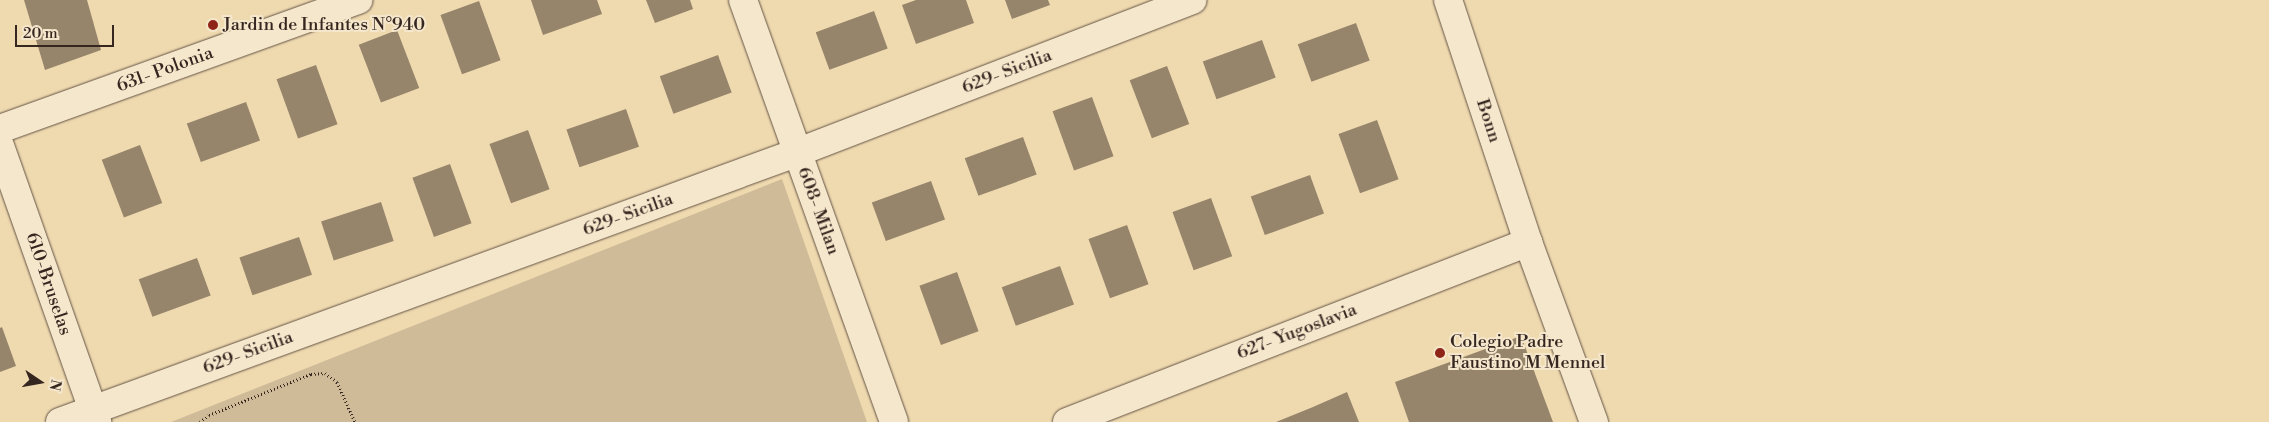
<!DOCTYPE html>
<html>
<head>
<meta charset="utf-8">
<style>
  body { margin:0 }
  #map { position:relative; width:2269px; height:422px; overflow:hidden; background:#efdab0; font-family:"Libre Bodoni",serif }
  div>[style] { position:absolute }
  .green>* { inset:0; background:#cfbb98 }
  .building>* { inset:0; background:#96846b; transform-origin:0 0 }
  .path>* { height:3px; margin-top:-1.5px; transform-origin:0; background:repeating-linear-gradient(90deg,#352620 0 1px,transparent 0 3.5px) }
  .roads { filter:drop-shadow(0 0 1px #645344) drop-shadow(0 0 1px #645344) }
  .street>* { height:28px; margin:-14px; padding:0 14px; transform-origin:14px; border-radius:14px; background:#f5e7cc }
  .dots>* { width:14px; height:14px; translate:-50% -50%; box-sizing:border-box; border:2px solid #f5e7cc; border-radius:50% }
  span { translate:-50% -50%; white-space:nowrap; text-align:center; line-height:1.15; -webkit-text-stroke:4px #f5e7cc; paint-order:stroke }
  .poi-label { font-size:18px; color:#352620 }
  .left { translate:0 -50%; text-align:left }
  .street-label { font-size:18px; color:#352620 }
  .north { position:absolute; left:15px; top:357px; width:50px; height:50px; -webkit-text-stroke:4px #f5e7cc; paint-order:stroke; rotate:102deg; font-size:14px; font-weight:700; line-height:20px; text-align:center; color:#352620 }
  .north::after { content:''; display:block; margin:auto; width:18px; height:22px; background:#352620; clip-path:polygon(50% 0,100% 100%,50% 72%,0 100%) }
  .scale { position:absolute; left:15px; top:25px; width:99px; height:22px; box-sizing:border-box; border:2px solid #352620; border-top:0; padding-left:6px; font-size:15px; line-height:18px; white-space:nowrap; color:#352620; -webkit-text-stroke:4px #f5e7cc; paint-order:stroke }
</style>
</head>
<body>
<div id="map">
  <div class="green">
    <i style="clip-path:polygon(782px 179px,867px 422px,171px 422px)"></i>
  </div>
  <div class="building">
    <i style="clip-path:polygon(24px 0,87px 0,101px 50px,45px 70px)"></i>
    <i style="clip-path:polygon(531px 0,597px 0,602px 14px,543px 35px)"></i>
    <i style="clip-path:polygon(646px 0,690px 0,693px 9px,655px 23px)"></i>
    <i style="clip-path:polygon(916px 0,966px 0,974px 23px,916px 44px,902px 5px)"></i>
    <i style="clip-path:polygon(1005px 0,1048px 0,1050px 5px,1012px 19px)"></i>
    <i style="left:479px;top:1px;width:63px;height:41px;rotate:70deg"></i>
    <i style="left:874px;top:11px;width:40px;height:62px;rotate:70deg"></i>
    <i style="left:1356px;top:23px;width:40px;height:62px;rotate:70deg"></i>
    <i style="left:397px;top:30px;width:62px;height:41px;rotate:69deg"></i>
    <i style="left:1262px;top:40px;width:40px;height:63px;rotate:70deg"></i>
    <i style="left:718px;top:55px;width:40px;height:62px;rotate:70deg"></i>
    <i style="left:316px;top:65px;width:63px;height:42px;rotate:70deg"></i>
    <i style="left:1167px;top:66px;width:62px;height:40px;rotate:69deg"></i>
    <i style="left:1092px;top:97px;width:63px;height:42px;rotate:70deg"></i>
    <i style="left:246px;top:102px;width:41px;height:63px;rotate:70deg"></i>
    <i style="left:626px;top:109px;width:40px;height:63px;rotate:71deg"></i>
    <i style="left:1377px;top:120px;width:63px;height:41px;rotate:70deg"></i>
    <i style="left:528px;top:130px;width:63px;height:41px;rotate:70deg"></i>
    <i style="left:1023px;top:137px;width:40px;height:62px;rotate:70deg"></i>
    <i style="left:140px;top:145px;width:62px;height:41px;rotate:69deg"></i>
    <i style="left:450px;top:164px;width:63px;height:40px;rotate:70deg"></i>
    <i style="left:1310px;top:175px;width:41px;height:63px;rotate:70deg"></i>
    <i style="left:931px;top:181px;width:41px;height:63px;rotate:70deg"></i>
    <i style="left:1211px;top:198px;width:62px;height:41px;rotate:70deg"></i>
    <i style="left:381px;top:202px;width:41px;height:63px;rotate:72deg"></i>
    <i style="left:1127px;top:225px;width:63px;height:41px;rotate:70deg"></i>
    <i style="left:299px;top:237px;width:40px;height:63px;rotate:71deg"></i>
    <i style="left:197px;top:258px;width:40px;height:62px;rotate:70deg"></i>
    <i style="left:1060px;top:266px;width:41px;height:62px;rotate:70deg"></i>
    <i style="left:957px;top:272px;width:63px;height:40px;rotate:70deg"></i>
    <i style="clip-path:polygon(2px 327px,16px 366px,0 372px,0 328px)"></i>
    <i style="clip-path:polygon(1521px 336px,1553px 422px,1409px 422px,1395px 382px)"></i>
    <i style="clip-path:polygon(1347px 392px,1359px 422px,1276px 422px,1313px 407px)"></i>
  </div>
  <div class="path">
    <i style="left:200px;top:422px;width:11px;rotate:-38deg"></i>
    <i style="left:209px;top:415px;width:110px;rotate:-21.9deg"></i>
    <i style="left:311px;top:374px;width:14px;rotate:-4deg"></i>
    <i style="left:325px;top:373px;width:15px;rotate:37deg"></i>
    <i style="left:337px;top:382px;width:44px;rotate:65.8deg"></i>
  </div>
  <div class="roads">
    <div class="street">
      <i style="left:743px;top:0;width:448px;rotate:70.3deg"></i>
      <i style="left:1448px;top:0;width:255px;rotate:71.7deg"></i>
      <i style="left:1528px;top:242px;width:192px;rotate:69.9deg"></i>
      <i style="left:0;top:129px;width:381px;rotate:-19.8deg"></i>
      <i style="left:0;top:146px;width:293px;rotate:70.6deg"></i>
      <i style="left:60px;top:422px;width:784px;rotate:-20.08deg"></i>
      <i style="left:796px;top:153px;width:425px;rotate:-21.1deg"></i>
      <i style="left:1067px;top:422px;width:495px;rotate:-21.3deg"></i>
    </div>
  </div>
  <div class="dots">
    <i style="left:213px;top:25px;background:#8f2418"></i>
    <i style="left:1440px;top:353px;background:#8f2418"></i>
  </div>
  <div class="poi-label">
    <span class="left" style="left:223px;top:25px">Jardin de Infantes N°940</span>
    <span class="left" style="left:1450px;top:353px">Colegio Padre<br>Faustino M Mennel</span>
  </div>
  <div class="street-label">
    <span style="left:165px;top:70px;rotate:-20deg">631- Polonia</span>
    <span style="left:1007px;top:72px;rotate:-21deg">629- Sicilia</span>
    <span style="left:1488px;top:121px;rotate:72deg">Bonn</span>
    <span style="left:818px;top:211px;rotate:70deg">608- Milan</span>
    <span style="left:628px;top:215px;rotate:-20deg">629- Sicilia</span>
    <span style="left:48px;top:284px;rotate:71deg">610-Bruselas</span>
    <span style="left:1297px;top:332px;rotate:-21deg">627- Yugoslavia</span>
    <span style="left:248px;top:353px;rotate:-20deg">629- Sicilia</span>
  </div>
  <div class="north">N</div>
  <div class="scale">20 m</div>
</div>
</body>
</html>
